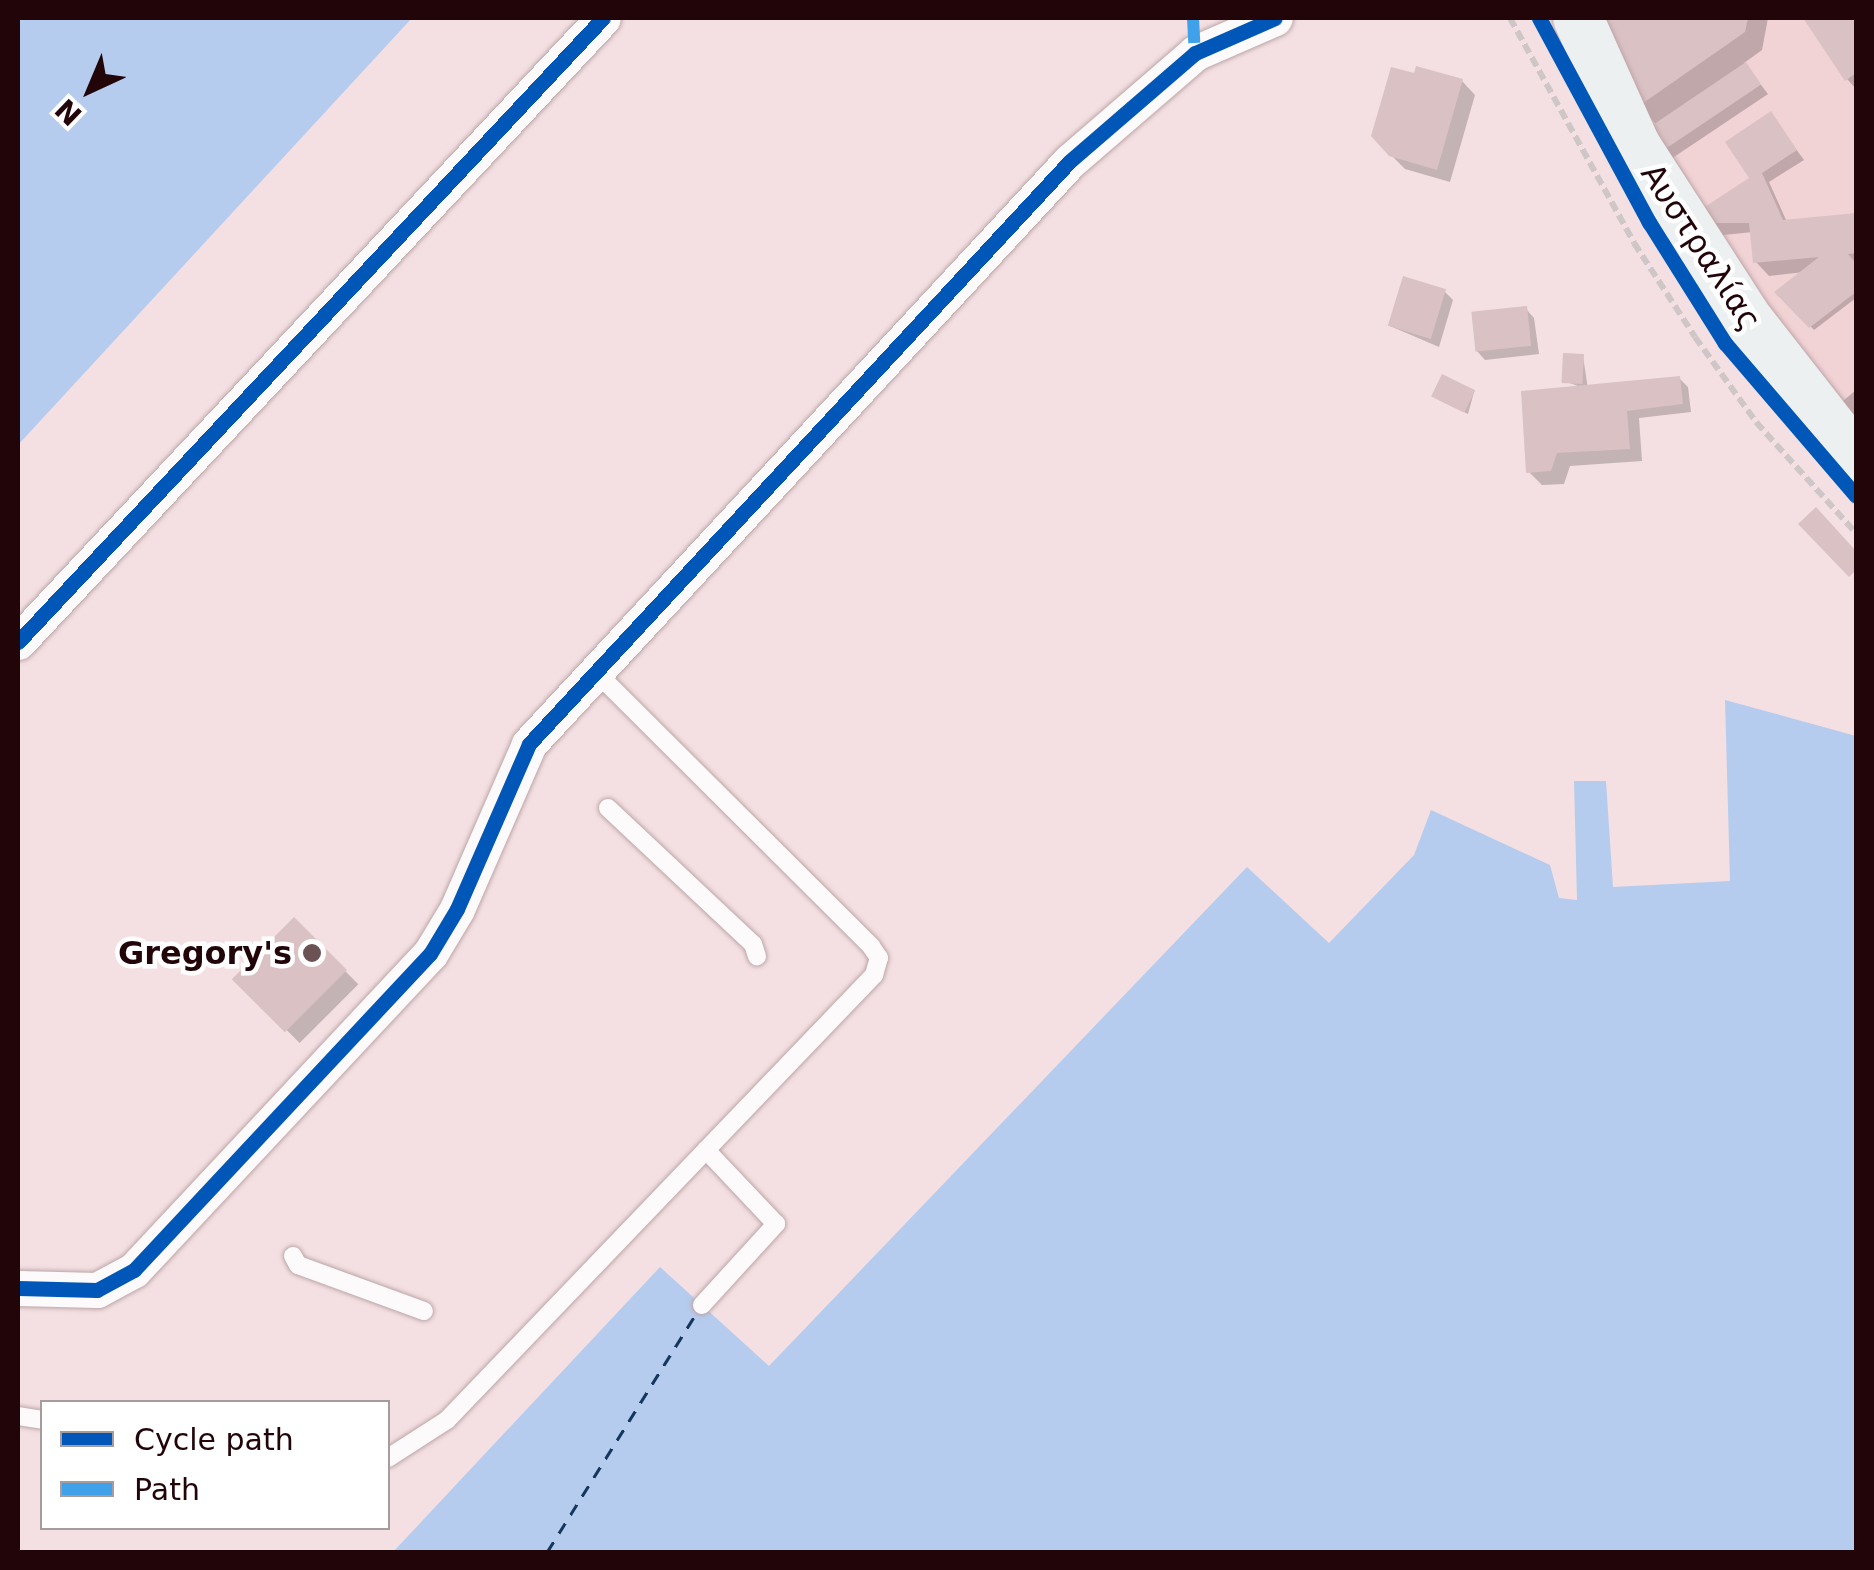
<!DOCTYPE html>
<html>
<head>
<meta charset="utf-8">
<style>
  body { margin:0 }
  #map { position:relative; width:1874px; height:1570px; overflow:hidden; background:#f4e0e2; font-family:"DejaVu Sans",sans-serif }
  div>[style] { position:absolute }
  .built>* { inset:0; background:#f1d2d5 }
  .water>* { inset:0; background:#b5ccee }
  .pier>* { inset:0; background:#f4e0e2; transform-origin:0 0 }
  .shadow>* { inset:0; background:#0003; transform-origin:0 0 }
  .ferry>* { height:2.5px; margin-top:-1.25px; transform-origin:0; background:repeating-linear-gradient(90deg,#13375d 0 12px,transparent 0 22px) }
  .building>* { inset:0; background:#dac1c4; transform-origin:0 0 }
  .path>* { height:6px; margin-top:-3px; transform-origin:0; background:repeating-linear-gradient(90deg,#cec6c7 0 10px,transparent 0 15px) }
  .roads { filter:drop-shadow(0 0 2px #bda5a8) drop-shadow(0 0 2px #bda5a8) }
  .lane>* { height:18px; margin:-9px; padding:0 9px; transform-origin:9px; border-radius:9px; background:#fdfafb }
  .street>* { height:35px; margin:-17.5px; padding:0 17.5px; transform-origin:17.5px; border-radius:17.5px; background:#fdfafb }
  .secondary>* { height:50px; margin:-25px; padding:0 25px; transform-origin:25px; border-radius:25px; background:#edf0f0 }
  .quiet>* { height:12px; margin-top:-6px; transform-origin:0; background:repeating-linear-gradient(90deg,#3ea1e9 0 25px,transparent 0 37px) }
  .cycleway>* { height:15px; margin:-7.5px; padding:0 7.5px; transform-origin:7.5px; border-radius:7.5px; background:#0057b8 }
  .dots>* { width:28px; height:28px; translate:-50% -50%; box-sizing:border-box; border:5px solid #fff; border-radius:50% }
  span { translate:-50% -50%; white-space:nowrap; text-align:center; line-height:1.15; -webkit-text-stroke:9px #fff; paint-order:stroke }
  .street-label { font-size:32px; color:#210509 }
  .poi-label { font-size:32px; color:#210509; font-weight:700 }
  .right { translate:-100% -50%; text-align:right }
  .frame { position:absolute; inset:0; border:20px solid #210509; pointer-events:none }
  .legend { position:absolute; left:40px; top:1400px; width:350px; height:130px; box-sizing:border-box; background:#fff; border:2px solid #a69b9d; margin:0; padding:12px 18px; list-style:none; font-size:30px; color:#210509 }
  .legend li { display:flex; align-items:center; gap:20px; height:50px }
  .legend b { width:50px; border:2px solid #a69b9d }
  .north { position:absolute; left:40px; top:40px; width:100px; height:100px; -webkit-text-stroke:8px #fff; paint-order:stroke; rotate:224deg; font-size:28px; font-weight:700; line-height:40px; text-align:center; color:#210509 }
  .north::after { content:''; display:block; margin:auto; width:35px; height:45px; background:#210509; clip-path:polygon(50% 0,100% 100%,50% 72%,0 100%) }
</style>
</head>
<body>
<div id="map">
  <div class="built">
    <i style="clip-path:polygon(1595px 18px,1856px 18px,1856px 443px,1642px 143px)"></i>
  </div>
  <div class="water">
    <i style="clip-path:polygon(18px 18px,412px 18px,18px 445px)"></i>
    <i style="clip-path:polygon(1725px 700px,1856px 736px,1856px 1552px,393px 1552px,660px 1267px,769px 1366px,1247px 867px,1329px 943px,1414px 855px,1431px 810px,1550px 865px,1559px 898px,1577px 900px,1574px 781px,1606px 781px,1613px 887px,1730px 881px)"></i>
  </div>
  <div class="pier">
    <i style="left:412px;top:18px;width:5px;height:581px"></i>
  </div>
  <div class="shadow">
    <i style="clip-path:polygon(1610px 18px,1768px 18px,1762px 50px,1744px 63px,1768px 94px,1668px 161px,1657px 125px,1638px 106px,1613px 53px)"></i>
    <i style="clip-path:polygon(1806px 18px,1856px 18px,1856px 89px,1847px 79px)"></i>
    <i style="clip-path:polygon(1462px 81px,1475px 95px,1450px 182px,1405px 169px,1391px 155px)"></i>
    <i style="clip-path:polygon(1771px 115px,1804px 160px,1769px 182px,1787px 222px,1856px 215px,1856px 298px,1814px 330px,1778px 292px,1804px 272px,1769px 276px,1756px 262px,1753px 232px,1714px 236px,1705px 227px,1752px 179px)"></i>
    <i style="clip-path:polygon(1444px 291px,1453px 300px,1439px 347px,1390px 326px)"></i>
    <i style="clip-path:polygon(1526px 309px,1534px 318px,1539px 354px,1485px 360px,1477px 351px)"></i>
    <i style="clip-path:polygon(1583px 356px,1588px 389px,1679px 378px,1688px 387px,1691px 412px,1639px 418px,1642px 461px,1570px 466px,1564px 484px,1542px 485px,1529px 472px,1586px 389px,1567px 382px)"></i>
    <i style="clip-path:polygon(1856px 390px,1856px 428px,1837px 406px)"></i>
    <i style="clip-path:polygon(1474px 392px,1468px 414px,1438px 399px)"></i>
    <i style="left:294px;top:920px;width:91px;height:83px;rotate:45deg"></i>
  </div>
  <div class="ferry">
    <i style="left:547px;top:1552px;width:283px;rotate:-58deg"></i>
  </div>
  <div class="building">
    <i style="clip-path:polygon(1606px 18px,1748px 18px,1745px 32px,1636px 108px)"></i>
    <i style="clip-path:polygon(1803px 18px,1856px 18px,1856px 73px,1845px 81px)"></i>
    <i style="left:1746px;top:62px;width:27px;height:125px;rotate:56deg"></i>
    <i style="clip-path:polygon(1416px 66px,1463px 79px,1437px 170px,1389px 156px,1371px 136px,1391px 67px,1414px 73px)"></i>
    <i style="clip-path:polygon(1771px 111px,1797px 150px,1762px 173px,1783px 220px,1856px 213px,1856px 253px,1848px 254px,1856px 263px,1856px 292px,1809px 328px,1774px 292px,1819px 257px,1753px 263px,1749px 223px,1712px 223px,1694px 214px,1749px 178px,1725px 142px)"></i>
    <i style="left:1403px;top:276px;width:45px;height:52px;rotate:17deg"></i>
    <i style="left:1527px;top:306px;width:40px;height:56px;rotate:84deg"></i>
    <i style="left:1563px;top:353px;width:21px;height:30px;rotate:3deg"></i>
    <i style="left:1442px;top:374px;width:37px;height:25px;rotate:26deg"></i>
    <i style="clip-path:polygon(1680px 376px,1683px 404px,1627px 411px,1630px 449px,1557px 453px,1551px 471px,1526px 473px,1521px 391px)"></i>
    <i style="clip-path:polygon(1816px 507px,1856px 551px,1856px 570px,1849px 577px,1798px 524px)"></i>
    <i style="left:294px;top:917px;width:75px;height:88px;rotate:45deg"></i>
  </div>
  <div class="path">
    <i style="left:1510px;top:18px;width:257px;rotate:61.1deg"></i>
    <i style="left:1634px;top:243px;width:112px;rotate:57deg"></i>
    <i style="left:1695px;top:337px;width:105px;rotate:54.3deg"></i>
    <i style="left:1756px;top:422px;width:149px;rotate:48deg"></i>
  </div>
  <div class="roads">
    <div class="lane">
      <i style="left:608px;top:808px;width:199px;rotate:43.2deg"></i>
      <i style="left:753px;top:944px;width:13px;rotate:72deg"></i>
      <i style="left:293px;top:1256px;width:10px;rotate:61deg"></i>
      <i style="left:298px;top:1265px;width:134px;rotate:20.1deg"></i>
      <i style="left:702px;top:1305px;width:110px;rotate:-47.6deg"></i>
      <i style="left:776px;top:1224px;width:102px;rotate:-133.4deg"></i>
      <i style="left:18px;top:1416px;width:24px;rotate:9deg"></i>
      <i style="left:388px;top:1458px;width:70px;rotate:-32.8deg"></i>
      <i style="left:447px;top:1420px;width:617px;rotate:-46.18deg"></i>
      <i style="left:874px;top:975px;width:18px;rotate:-74deg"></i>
      <i style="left:879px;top:958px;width:14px;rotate:-124deg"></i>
      <i style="left:871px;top:946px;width:388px;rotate:-135.1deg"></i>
    </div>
    <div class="street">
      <i style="left:18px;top:642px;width:855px;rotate:-46.85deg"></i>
      <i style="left:18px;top:1288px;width:79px;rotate:1.5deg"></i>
      <i style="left:97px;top:1290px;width:42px;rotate:-28.4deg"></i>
      <i style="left:134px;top:1270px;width:433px;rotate:-46.9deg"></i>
      <i style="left:430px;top:954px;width:52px;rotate:-59deg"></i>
      <i style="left:457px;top:909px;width:180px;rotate:-66.4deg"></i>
      <i style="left:529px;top:744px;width:795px;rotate:-47.14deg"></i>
      <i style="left:1070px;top:161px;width:165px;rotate:-40.8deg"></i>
      <i style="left:1195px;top:53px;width:87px;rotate:-23.6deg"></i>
    </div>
    <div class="secondary">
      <i style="left:1578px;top:18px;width:139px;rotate:65.8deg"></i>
      <i style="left:1635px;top:145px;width:203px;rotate:57.2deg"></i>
      <i style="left:1745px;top:316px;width:180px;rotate:52deg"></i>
    </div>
  </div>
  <div class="quiet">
    <i style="left:1193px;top:18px;width:35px;rotate:87deg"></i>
  </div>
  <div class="cycleway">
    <i style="left:1539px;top:18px;width:232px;rotate:61.7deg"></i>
    <i style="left:1649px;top:222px;width:143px;rotate:57.9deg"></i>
    <i style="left:1725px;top:343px;width:201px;rotate:49.4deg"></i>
    <i style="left:18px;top:642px;width:855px;rotate:-46.85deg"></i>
    <i style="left:18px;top:1288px;width:79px;rotate:1.5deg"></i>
    <i style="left:97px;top:1290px;width:42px;rotate:-28.4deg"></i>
    <i style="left:134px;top:1270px;width:433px;rotate:-46.9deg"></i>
    <i style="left:430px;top:954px;width:52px;rotate:-59deg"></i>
    <i style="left:457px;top:909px;width:180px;rotate:-66.4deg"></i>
    <i style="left:529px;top:744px;width:795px;rotate:-47.14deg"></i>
    <i style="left:1070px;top:161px;width:165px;rotate:-40.8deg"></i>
    <i style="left:1195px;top:53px;width:87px;rotate:-23.6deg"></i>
  </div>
  <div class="dots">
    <i style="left:312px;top:953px;background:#6b5255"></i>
  </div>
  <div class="street-label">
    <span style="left:1701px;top:247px;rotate:57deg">Αυστραλίας</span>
  </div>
  <div class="poi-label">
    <span class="right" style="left:292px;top:953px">Gregory's</span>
  </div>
  <div class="frame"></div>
  <ul class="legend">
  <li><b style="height:12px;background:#0057b8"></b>Cycle path</li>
  <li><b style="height:12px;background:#3ea1e9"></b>Path</li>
  </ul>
  <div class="north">N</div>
</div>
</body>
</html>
